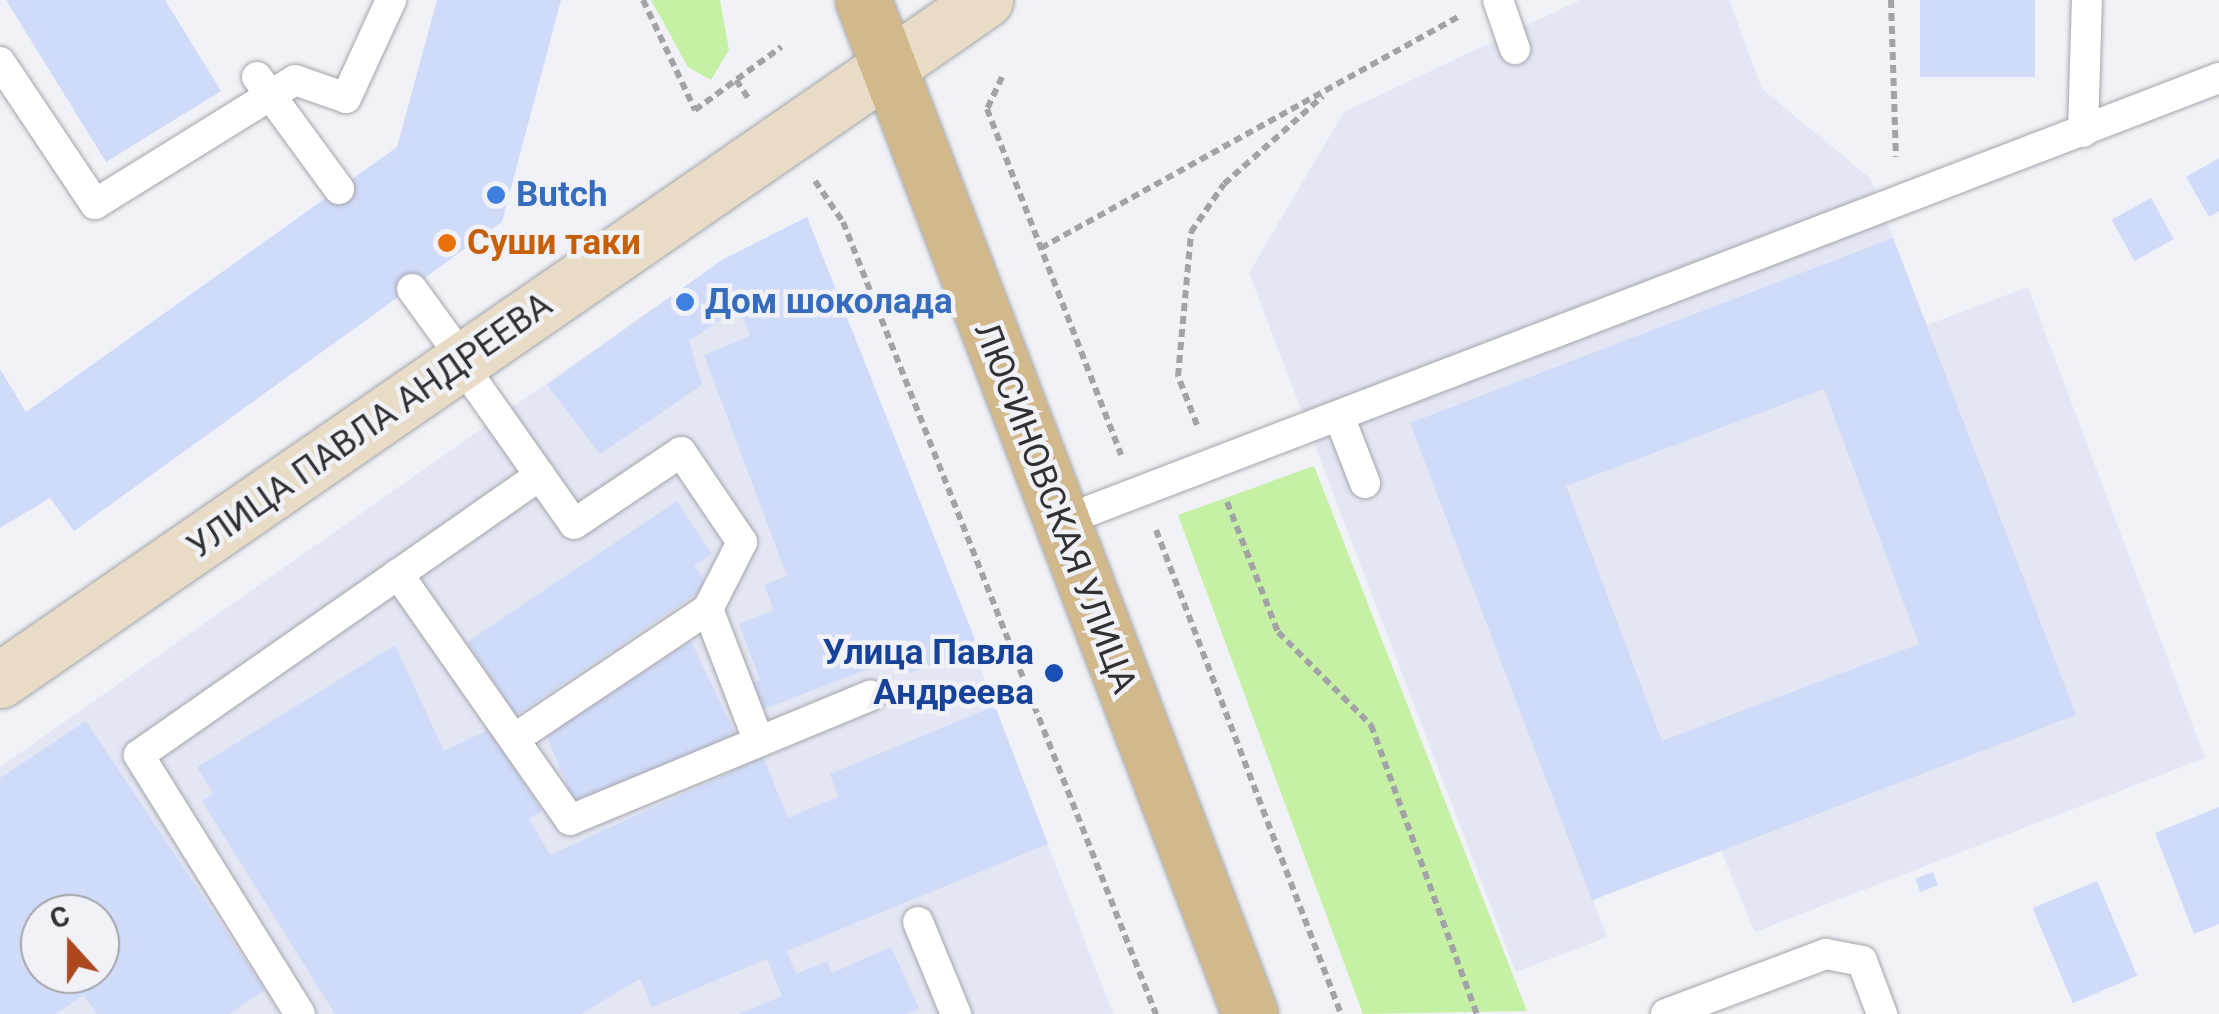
<!DOCTYPE html>
<html>
<head>
<meta charset="utf-8">
<style>
  body { margin:0 }
  #map { position:relative; width:2219px; height:1014px; overflow:hidden; background:#f1f2f7; font-family:Roboto,sans-serif }
  div>[style] { position:absolute }
  .built>* { inset:0; background:#e3e7f3 }
  .green>* { inset:0; background:#c6f0a4 }
  .building>* { inset:0; background:#d0daf9; transform-origin:0 0 }
  .path>* { height:6px; margin-top:-3px; transform-origin:0; background:repeating-linear-gradient(90deg,#a2a3a6 0 8px,transparent 0 13px) }
  .roads { filter:drop-shadow(0 0 2px #a4a5aa) drop-shadow(0 0 2px #a4a5aa) }
  .lane>* { height:30px; margin:-15px; padding:0 15px; transform-origin:15px; border-radius:15px; background:#fff }
  .secondary>* { height:55px; margin:-27.5px; padding:0 27.5px; transform-origin:27.5px; border-radius:27.5px; background:#e8dcc6 }
  .primary>* { height:55px; margin:-27.5px; padding:0 27.5px; transform-origin:27.5px; border-radius:27.5px; background:#d2b98c }
  .dots>* { width:28px; height:28px; translate:-50% -50%; box-sizing:border-box; border:5px solid #f1f2f7; border-radius:50% }
  span { translate:-50% -50%; white-space:nowrap; text-align:center; line-height:1.15; -webkit-text-stroke:9px #f1f2f7; paint-order:stroke }
  .shop-label { font-size:35px; color:#366cbe; font-weight:700 }
  .left { translate:0 -50%; text-align:left }
  .food-label { font-size:35px; color:#c56008; font-weight:700 }
  .street-label { font-size:35px; color:#313133 }
  .transit-label { font-size:35px; color:#164399; font-weight:700 }
  .right { translate:-100% -50%; text-align:right }
  .north { position:absolute; left:20px; top:894px; width:100px; height:100px; box-sizing:border-box; background:#f1f2f7; border:2px solid #a4a5a9; border-radius:50%; rotate:339deg; font-size:28px; font-weight:700; line-height:40px; text-align:center; color:#313133 }
  .north::after { content:''; display:block; margin:auto; width:35px; height:45px; background:#ad471d; clip-path:polygon(50% 0,100% 100%,50% 72%,0 100%) }
</style>
</head>
<body>
<div id="map">
  <div class="built">
    <i style="clip-path:polygon(1580px 0,1729px 0,1762px 89px,1870px 178px,1927px 325px,2028px 287px,2205px 758px,1755px 932px,1721px 851px,1593px 900px,1607px 937px,1516px 972px,1249px 273px,1344px 112px)"></i>
    <i style="clip-path:polygon(evenodd,807px 217px,1113px 1014px,0 1014px,0 767px,722px 260px,807px 217px,40px 914px,100px 914px,100px 974px,40px 974px,40px 914px)"></i>
  </div>
  <div class="green">
    <i style="clip-path:polygon(651px 0,720px 0,729px 50px,711px 80px,688px 67px)"></i>
    <i style="clip-path:polygon(1314px 466px,1527px 1011px,1363px 1014px,1178px 515px)"></i>
  </div>
  <div class="building">
    <i style="clip-path:polygon(6px 0,165px 0,221px 91px,106px 162px)"></i>
    <i style="clip-path:polygon(437px 0,561px 0,502px 222px,74px 531px,50px 498px,0 528px,0 369px,26px 412px,397px 147px)"></i>
    <i style="left:1920px;top:0;width:115px;height:77px"></i>
    <i style="clip-path:polygon(2219px 158px,2219px 211px,2209px 217px,2186px 177px)"></i>
    <i style="left:2151px;top:198px;width:47px;height:45px;rotate:61deg"></i>
    <i style="clip-path:polygon(807px 217px,978px 647px,904px 675px,897px 658px,759px 711px,749px 685px,760px 680px,739px 624px,774px 610px,764px 585px,787px 576px,704px 355px,750px 336px,739px 308px,689px 341px,702px 385px,600px 454px,547px 385px,722px 260px)"></i>
    <i style="clip-path:polygon(evenodd,1893px 238px,2076px 715px,1592px 900px,1410px 423px,1893px 238px,1824px 389px,1919px 644px,1662px 741px,1566px 486px,1824px 389px)"></i>
    <i style="clip-path:polygon(677px 501px,712px 554px,694px 565px,708px 586px,516px 715px,467px 642px)"></i>
    <i style="clip-path:polygon(691px 641px,736px 735px,576px 806px,546px 735px)"></i>
    <i style="clip-path:polygon(395px 645px,444px 751px,490px 729px,542px 811px,529px 818px,550px 855px,763px 757px,788px 818px,838px 797px,830px 774px,995px 706px,1048px 844px,787px 951px,796px 974px,827px 961px,832px 973px,891px 947px,919px 1008px,906px 1014px,739px 1014px,782px 996px,767px 959px,652px 1007px,640px 979px,581px 1014px,335px 1014px,202px 801px,213px 793px,197px 767px)"></i>
    <i style="clip-path:polygon(evenodd,86px 721px,265px 990px,229px 1014px,97px 1014px,84px 995px,55px 1014px,0 1014px,0 778px,86px 721px,40px 914px,100px 914px,100px 974px,40px 974px,40px 914px)"></i>
    <i style="clip-path:polygon(2219px 807px,2219px 924px,2194px 934px,2155px 833px)"></i>
    <i style="left:1933px;top:872px;width:14px;height:19px;rotate:69deg"></i>
    <i style="left:2097px;top:881px;width:103px;height:70px;rotate:67deg"></i>
  </div>
  <div class="path">
    <i style="left:643px;top:0;width:122px;rotate:64.7deg"></i>
    <i style="left:695px;top:110px;width:107px;rotate:-36.2deg"></i>
    <i style="left:1891px;top:0;width:157px;rotate:88.2deg"></i>
    <i style="left:1002px;top:77px;width:35px;rotate:115deg"></i>
    <i style="left:987px;top:109px;width:371px;rotate:68.8deg"></i>
    <i style="left:736px;top:80px;width:23px;rotate:56deg"></i>
    <i style="left:815px;top:181px;width:50px;rotate:55.7deg"></i>
    <i style="left:843px;top:222px;width:852px;rotate:68.44deg"></i>
    <i style="left:1041px;top:248px;width:479px;rotate:-29deg"></i>
    <i style="left:1197px;top:425px;width:53px;rotate:-111.2deg"></i>
    <i style="left:1178px;top:376px;width:145px;rotate:-84.8deg"></i>
    <i style="left:1191px;top:232px;width:58px;rotate:-55.5deg"></i>
    <i style="left:1224px;top:184px;width:132px;rotate:-41.6deg"></i>
    <i style="left:1227px;top:502px;width:140px;rotate:68.6deg"></i>
    <i style="left:1278px;top:632px;width:132px;rotate:45deg"></i>
    <i style="left:1371px;top:725px;width:308px;rotate:69.9deg"></i>
    <i style="left:1156px;top:530px;width:518px;rotate:69.08deg"></i>
  </div>
  <div class="roads">
    <div class="lane">
      <i style="left:1498px;top:0;width:52px;rotate:70.9deg"></i>
      <i style="left:0;top:62px;width:171px;rotate:56.2deg"></i>
      <i style="left:95px;top:204px;width:235px;rotate:-31.8deg"></i>
      <i style="left:295px;top:80px;width:54px;rotate:19.4deg"></i>
      <i style="left:346px;top:98px;width:108px;rotate:-65.3deg"></i>
      <i style="left:257px;top:77px;width:139px;rotate:53.8deg"></i>
      <i style="left:2083px;top:132px;width:132px;rotate:-88.3deg"></i>
      <i style="left:412px;top:289px;width:90px;rotate:54deg"></i>
      <i style="left:462px;top:365px;width:194px;rotate:54.8deg"></i>
      <i style="left:574px;top:524px;width:129px;rotate:-33.9deg"></i>
      <i style="left:681px;top:452px;width:109px;rotate:55.9deg"></i>
      <i style="left:742px;top:542px;width:75px;rotate:116.9deg"></i>
      <i style="left:708px;top:609px;width:142px;rotate:69deg"></i>
      <i style="left:1339px;top:416px;width:72px;rotate:68.8deg"></i>
      <i style="left:1060px;top:522px;width:1241px;rotate:-20.96deg"></i>
      <i style="left:398px;top:574px;width:300px;rotate:55deg"></i>
      <i style="left:570px;top:820px;width:325px;rotate:-22.5deg"></i>
      <i style="left:514px;top:739px;width:234px;rotate:-33.8deg"></i>
      <i style="left:918px;top:922px;width:100px;rotate:67.6deg"></i>
      <i style="left:300px;top:1014px;width:305px;rotate:-121.9deg"></i>
      <i style="left:139px;top:755px;width:489px;rotate:-34.9deg"></i>
      <i style="left:1666px;top:1014px;width:171px;rotate:-20.6deg"></i>
      <i style="left:1826px;top:954px;width:37px;rotate:11deg"></i>
      <i style="left:1862px;top:961px;width:57px;rotate:69.3deg"></i>
    </div>
    <div class="secondary">
      <i style="left:0;top:680px;width:1197px;rotate:-34.62deg"></i>
    </div>
    <div class="primary">
      <i style="left:863px;top:0;width:1085px;rotate:69.11deg"></i>
    </div>
  </div>
  <div class="dots">
    <i style="left:496px;top:195px;background:#3f7fe0"></i>
    <i style="left:447px;top:243px;background:#e8710a"></i>
    <i style="left:685px;top:302px;background:#3f7fe0"></i>
    <i style="left:1054px;top:673px;background:#1a4fb4"></i>
  </div>
  <div class="shop-label">
    <span class="left" style="left:516px;top:195px">Butch</span>
    <span class="left" style="left:705px;top:302px">Дом шоколада</span>
  </div>
  <div class="food-label">
    <span class="left" style="left:467px;top:243px">Суши таки</span>
  </div>
  <div class="street-label">
    <span style="left:370px;top:426px;rotate:-35deg">УЛИЦА ПАВЛА АНДРЕЕВА</span>
    <span style="left:1055px;top:508px;rotate:69deg">ЛЮСИНОВСКАЯ УЛИЦА</span>
  </div>
  <div class="transit-label">
    <span class="right" style="left:1034px;top:673px">Улица Павла<br>Андреева</span>
  </div>
  <div class="north">С</div>
</div>
</body>
</html>
